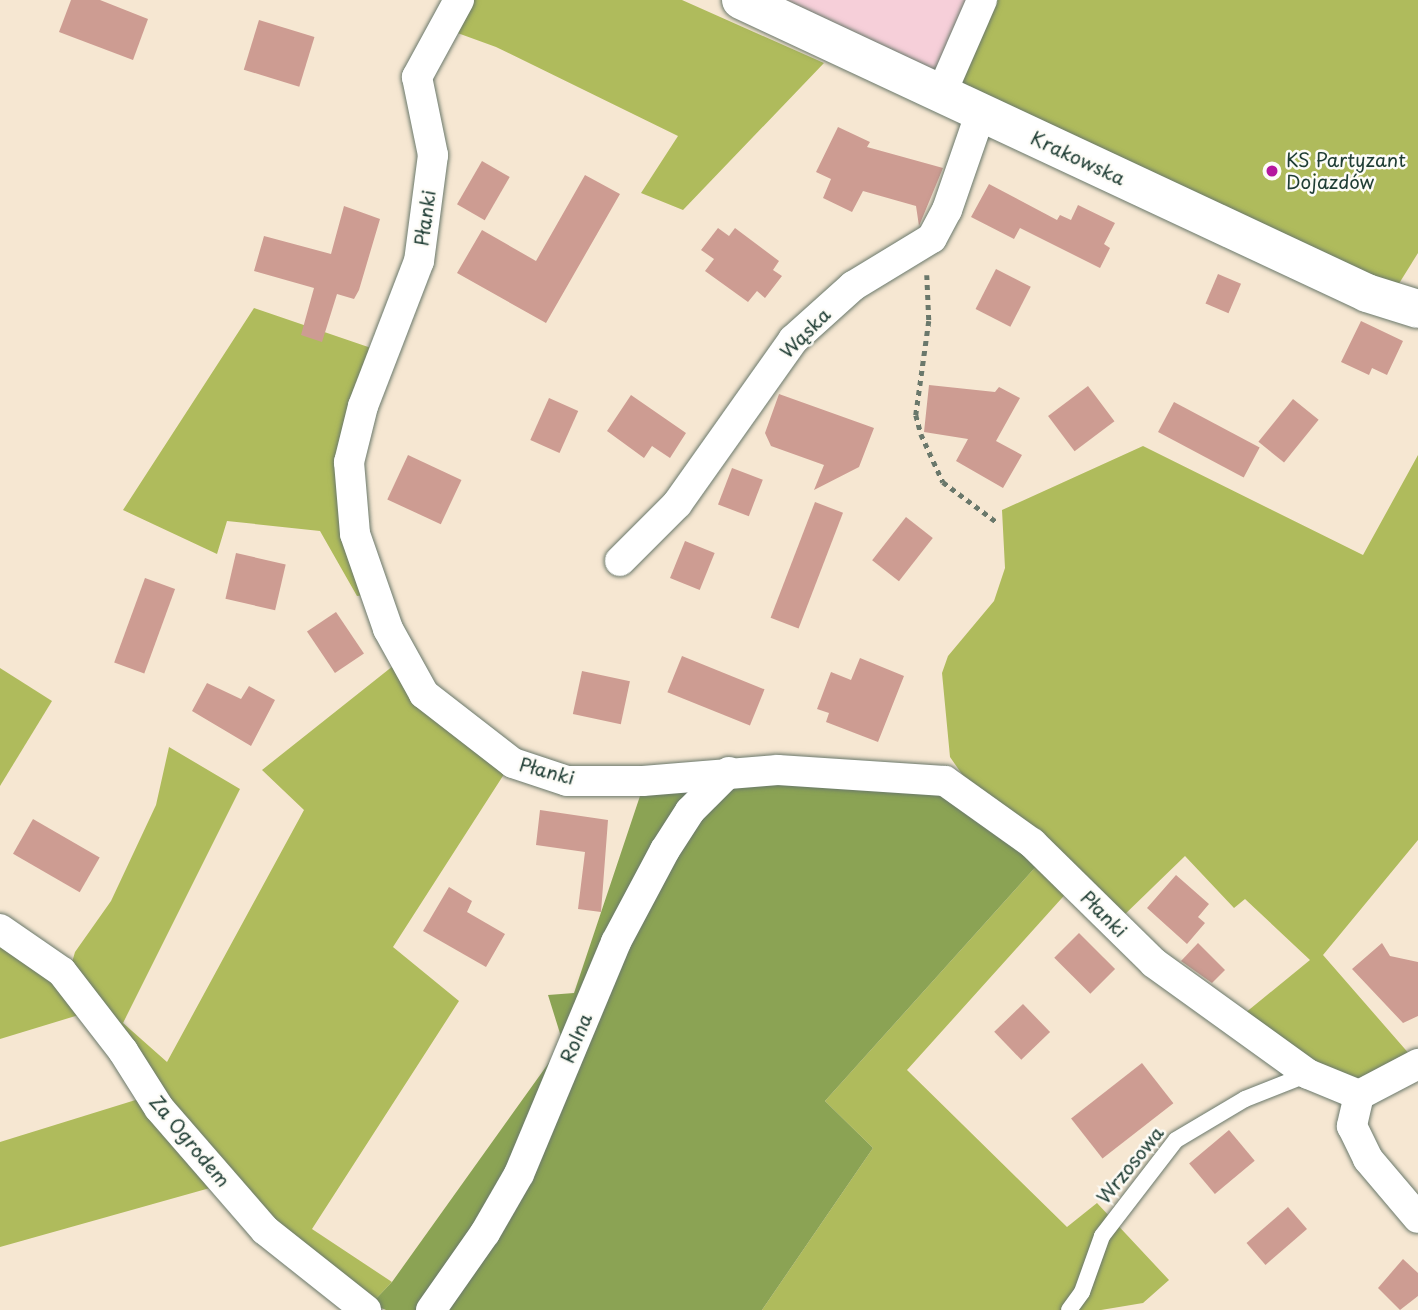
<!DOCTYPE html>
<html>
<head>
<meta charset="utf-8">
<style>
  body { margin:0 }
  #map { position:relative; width:1418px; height:1310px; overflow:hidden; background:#f6e7d2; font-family:"Playpen Sans",sans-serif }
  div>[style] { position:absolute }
  .built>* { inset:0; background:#f6cfd9 }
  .green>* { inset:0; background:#afbb5c }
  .forest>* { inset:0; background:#8ba354 }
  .building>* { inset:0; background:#cd9c92; transform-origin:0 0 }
  .path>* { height:4.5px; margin-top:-2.25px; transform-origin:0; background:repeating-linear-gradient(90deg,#6a786b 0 5px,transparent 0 10px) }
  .roads { filter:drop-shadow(0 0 2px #6a786b) drop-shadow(0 0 2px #6a786b) }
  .service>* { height:16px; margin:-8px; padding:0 8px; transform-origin:8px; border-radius:8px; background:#fff }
  .minor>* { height:30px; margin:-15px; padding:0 15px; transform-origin:15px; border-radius:15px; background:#fff }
  .tertiary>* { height:38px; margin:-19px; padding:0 19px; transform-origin:19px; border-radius:19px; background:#fff }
  .dots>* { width:19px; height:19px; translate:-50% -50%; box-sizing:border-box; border:4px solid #fdfcf7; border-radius:50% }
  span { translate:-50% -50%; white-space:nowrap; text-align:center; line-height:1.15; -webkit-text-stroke:5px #fdfcf7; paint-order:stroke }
  .street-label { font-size:19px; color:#1f3d34 }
  .poi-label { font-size:19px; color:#1f3d34 }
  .left { translate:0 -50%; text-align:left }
</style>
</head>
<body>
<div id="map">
  <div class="built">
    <i style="clip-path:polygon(762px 0,976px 0,938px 86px)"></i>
  </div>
  <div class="green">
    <i style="clip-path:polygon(468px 0,682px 0,824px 63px,683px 210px,641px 193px,678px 136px,496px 47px,452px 31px)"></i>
    <i style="clip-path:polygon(990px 0,1418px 0,1418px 253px,1395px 290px,951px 90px)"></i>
    <i style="clip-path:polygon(254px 308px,377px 350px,342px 461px,369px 595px,357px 596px,320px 531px,227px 521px,217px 554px,123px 510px)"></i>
    <i style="clip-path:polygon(1143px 446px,1363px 555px,1418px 455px,1418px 840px,1323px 955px,1411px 1056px,1354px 1086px,1239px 1018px,1310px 960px,1245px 899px,1234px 908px,1185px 856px,1119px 920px,966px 780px,950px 757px,942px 673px,948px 656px,994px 601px,1005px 568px,1002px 510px)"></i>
    <i style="clip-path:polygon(398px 662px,508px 768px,393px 947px,459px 1001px,312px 1229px,392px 1282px,371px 1304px,269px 1224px,164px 1102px,70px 969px,75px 952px,111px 901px,156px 805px,169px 747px,240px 789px,123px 1023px,167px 1062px,304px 810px,262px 770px)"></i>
    <i style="clip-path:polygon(0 668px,52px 701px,0 786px)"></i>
    <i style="clip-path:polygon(1040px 862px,1070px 889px,907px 1070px,1067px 1227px,1097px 1203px,1169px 1280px,1143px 1303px,1101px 1310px,762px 1310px,873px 1148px,825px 1101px)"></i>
    <i style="clip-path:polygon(0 940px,53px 977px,82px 1014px,0 1039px)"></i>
    <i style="clip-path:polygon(142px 1098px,217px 1186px,0 1247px,0 1142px)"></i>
  </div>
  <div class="forest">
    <i style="clip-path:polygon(778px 776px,958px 795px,1040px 862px,825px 1101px,873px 1148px,762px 1310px,386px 1310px,371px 1304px,392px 1282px,563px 1043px,548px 995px,574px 993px,642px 790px)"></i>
  </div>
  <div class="building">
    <i style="clip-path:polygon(71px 0,100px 0,148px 19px,133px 60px,59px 32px)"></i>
    <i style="left:259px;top:20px;width:58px;height:52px;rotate:17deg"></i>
    <i style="clip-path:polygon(838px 127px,870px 142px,867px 147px,943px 168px,919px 226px,916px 206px,863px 191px,852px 212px,823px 198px,831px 179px,816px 172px)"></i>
    <i style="left:482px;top:161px;width:32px;height:50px;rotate:30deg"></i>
    <i style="clip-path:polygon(585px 175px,620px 194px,546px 323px,457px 273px,482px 230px,536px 261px)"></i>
    <i style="clip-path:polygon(989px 184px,1057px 220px,1060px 215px,1071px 220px,1078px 205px,1115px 223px,1104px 244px,1110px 248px,1100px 268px,1020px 228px,1014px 239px,971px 217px)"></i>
    <i style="clip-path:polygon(344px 206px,380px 219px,359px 290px,354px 299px,337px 294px,322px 342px,301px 335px,314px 288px,254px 271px,264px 236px,331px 254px)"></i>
    <i style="clip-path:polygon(718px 228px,729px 236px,735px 228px,779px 261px,773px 270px,782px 276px,765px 298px,757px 291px,748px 302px,705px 271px,714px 259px,701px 250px)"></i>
    <i style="left:996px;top:269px;width:39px;height:45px;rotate:27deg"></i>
    <i style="left:1218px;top:274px;width:25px;height:32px;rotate:23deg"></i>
    <i style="clip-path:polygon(1361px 321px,1403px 341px,1387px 375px,1372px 368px,1369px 375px,1341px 362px)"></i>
    <i style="clip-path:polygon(929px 385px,995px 392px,999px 387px,1020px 398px,996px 441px,1022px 455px,1003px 488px,956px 461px,968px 439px,924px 432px)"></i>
    <i style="left:1088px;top:386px;width:44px;height:50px;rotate:53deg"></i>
    <i style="clip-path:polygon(779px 394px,874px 428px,859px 467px,814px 490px,824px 465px,771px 446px,765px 433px)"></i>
    <i style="clip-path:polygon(631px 395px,686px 433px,670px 458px,652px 446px,644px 458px,607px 431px)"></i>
    <i style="left:549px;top:398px;width:32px;height:46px;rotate:24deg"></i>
    <i style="left:1293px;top:399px;width:33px;height:55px;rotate:39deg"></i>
    <i style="left:1174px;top:402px;width:97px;height:34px;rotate:28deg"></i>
    <i style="left:408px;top:455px;width:59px;height:49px;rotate:25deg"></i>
    <i style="left:732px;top:468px;width:33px;height:39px;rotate:21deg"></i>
    <i style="left:815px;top:502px;width:30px;height:124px;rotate:21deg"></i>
    <i style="left:906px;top:517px;width:34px;height:55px;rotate:38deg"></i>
    <i style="left:685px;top:541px;width:32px;height:40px;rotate:22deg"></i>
    <i style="left:236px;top:553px;width:51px;height:47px;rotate:13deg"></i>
    <i style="left:145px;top:578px;width:32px;height:90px;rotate:20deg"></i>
    <i style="left:336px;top:612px;width:50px;height:35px;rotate:56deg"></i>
    <i style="left:682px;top:656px;width:89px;height:39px;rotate:22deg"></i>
    <i style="clip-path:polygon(860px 658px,904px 676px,878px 742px,826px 722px,829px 713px,817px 709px,831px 672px,851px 680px)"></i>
    <i style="left:582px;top:671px;width:49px;height:44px;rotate:12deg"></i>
    <i style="clip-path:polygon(207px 683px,241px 699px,249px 686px,275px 700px,251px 746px,192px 711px)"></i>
    <i style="clip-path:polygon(540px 810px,608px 820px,601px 912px,578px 909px,585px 852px,536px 845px)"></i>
    <i style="left:33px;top:819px;width:77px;height:40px;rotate:30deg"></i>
    <i style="clip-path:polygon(1176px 875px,1209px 904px,1198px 917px,1205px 923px,1187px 944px,1147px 908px)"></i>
    <i style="clip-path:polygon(449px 887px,472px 901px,467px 912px,505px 934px,486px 967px,423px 931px)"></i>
    <i style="left:1079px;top:933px;width:51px;height:35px;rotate:45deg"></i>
    <i style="clip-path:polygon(1198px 943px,1225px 970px,1212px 983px,1181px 961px)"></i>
    <i style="clip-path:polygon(1382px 943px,1390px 956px,1418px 962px,1418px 1016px,1403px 1023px,1352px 969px)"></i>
    <i style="left:1023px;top:1004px;width:39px;height:40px;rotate:46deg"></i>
    <i style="left:1142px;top:1063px;width:51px;height:90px;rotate:52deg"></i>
    <i style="left:1229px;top:1130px;width:40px;height:52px;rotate:50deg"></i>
    <i style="left:1288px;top:1207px;width:29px;height:55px;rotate:49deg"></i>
    <i style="clip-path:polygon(1403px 1259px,1418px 1273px,1418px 1296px,1400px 1310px,1378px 1288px)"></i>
  </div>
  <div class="path">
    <i style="left:927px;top:275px;width:46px;rotate:87.5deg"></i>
    <i style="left:929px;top:321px;width:95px;rotate:97.9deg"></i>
    <i style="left:916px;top:415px;width:20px;rotate:75deg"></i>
    <i style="left:921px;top:434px;width:53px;rotate:65.4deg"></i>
    <i style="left:943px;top:482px;width:69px;rotate:36.7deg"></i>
  </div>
  <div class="roads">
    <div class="service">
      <i style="left:1069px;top:1310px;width:22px;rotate:-54deg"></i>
      <i style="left:1082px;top:1292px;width:59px;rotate:-70.3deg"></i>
      <i style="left:1102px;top:1236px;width:121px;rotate:-52.4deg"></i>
      <i style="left:1176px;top:1140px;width:80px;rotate:-30.7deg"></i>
      <i style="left:1245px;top:1099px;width:68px;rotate:-21.6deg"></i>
    </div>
    <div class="minor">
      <i style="left:459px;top:0;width:88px;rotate:118.6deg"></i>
      <i style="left:417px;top:77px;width:80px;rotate:78.4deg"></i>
      <i style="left:433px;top:155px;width:107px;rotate:97.5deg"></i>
      <i style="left:419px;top:261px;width:155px;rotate:111.1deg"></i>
      <i style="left:363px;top:406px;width:58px;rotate:104deg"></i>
      <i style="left:349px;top:462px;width:72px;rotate:85.2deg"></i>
      <i style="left:355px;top:534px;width:101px;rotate:70.8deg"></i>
      <i style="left:388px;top:629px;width:74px;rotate:61deg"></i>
      <i style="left:424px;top:694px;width:113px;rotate:37.8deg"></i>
      <i style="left:513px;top:763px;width:57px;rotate:18.4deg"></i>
      <i style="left:567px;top:781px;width:76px"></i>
      <i style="left:643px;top:781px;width:135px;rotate:-4.7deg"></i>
      <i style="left:778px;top:770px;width:167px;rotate:3.8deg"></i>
      <i style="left:945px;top:781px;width:107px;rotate:35.5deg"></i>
      <i style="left:1032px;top:843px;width:171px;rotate:44.5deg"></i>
      <i style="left:1154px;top:963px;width:190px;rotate:35.8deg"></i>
      <i style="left:1308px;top:1074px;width:55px;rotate:22.4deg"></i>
      <i style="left:941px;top:94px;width:103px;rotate:-66.4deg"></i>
      <i style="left:620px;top:561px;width:81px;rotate:-45deg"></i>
      <i style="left:677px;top:504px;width:201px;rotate:-54.7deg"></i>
      <i style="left:793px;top:340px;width:81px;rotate:-42deg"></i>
      <i style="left:853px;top:286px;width:92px;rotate:-31.3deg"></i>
      <i style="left:932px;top:238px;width:32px;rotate:-62deg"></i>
      <i style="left:947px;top:210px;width:104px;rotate:-70.9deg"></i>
      <i style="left:0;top:929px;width:75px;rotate:34.7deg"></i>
      <i style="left:62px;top:972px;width:100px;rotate:52.3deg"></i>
      <i style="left:123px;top:1051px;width:67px;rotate:57.7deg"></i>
      <i style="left:159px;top:1108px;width:162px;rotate:49deg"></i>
      <i style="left:265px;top:1230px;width:129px;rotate:38.4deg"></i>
      <i style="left:1359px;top:1095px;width:32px;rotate:103deg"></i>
      <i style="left:1352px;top:1126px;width:37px;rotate:64deg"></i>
      <i style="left:1368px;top:1159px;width:77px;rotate:49.7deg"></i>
      <i style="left:1359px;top:1095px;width:67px;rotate:-27.7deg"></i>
      <i style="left:431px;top:1310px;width:94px;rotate:-55deg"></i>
      <i style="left:485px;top:1233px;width:68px;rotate:-60deg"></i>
      <i style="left:519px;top:1174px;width:251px;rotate:-67.3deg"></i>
      <i style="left:616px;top:942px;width:104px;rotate:-62deg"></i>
      <i style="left:665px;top:850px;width:46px;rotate:-57.3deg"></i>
      <i style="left:690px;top:811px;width:55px;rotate:-45deg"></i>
    </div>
    <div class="tertiary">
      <i style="left:741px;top:0;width:691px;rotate:25.08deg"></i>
      <i style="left:1367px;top:293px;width:53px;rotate:17.4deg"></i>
    </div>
  </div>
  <div class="dots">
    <i style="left:1272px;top:171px;background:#b5179e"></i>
  </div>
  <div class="street-label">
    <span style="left:1078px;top:158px;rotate:25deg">Krakowska</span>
    <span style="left:425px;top:218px;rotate:-82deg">Płanki</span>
    <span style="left:805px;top:333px;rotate:-45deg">Wąska</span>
    <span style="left:547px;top:771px;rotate:15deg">Płanki</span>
    <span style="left:1104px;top:914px;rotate:45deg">Płanki</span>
    <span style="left:576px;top:1038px;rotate:-67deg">Rolna</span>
    <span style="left:190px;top:1141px;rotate:50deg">Za Ogrodem</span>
    <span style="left:1130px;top:1165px;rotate:-51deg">Wrzosowa</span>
  </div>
  <div class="poi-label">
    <span class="left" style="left:1286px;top:171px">KS Partyzant<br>Dojazdów</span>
  </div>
</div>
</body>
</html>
